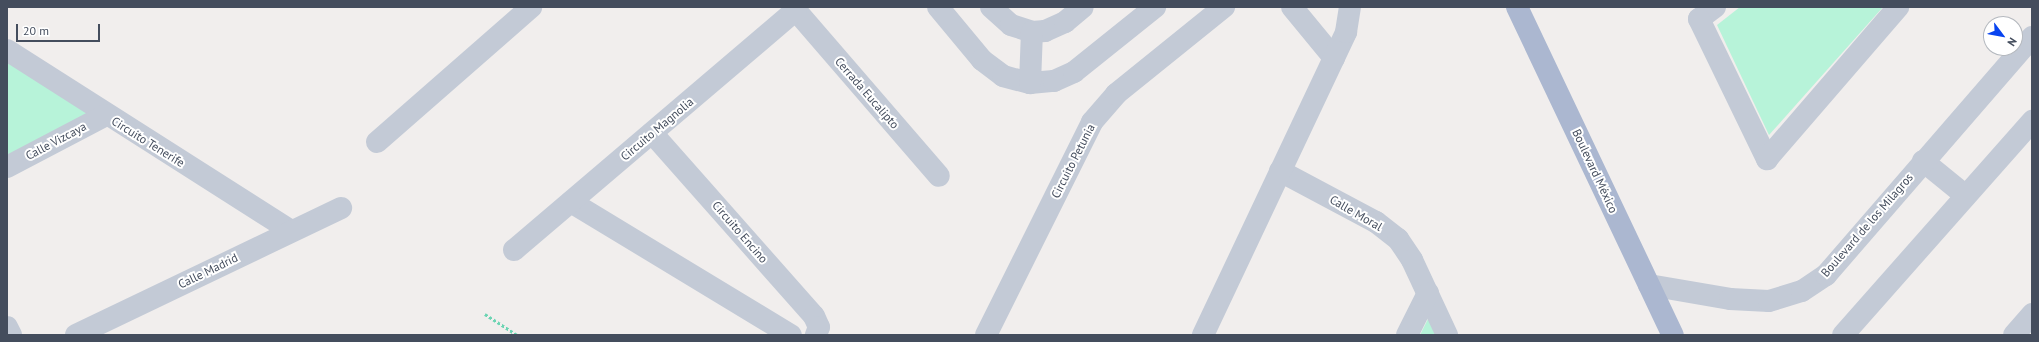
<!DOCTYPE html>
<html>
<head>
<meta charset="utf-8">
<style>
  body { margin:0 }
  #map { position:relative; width:2039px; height:342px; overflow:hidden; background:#f1eeed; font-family:"PT Sans",sans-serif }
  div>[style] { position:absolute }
  .green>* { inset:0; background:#b7f3d9 }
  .path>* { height:2.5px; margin-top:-1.25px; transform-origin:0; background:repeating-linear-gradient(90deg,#6cd4b3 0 3px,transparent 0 5px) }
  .minor>* { height:22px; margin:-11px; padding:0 11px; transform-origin:11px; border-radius:11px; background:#c3cad6 }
  .major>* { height:22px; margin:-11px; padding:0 11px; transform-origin:11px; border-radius:11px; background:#abb7d0 }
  span { translate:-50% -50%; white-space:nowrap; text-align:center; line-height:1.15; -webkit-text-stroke:4px #fff; paint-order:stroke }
  .street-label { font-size:12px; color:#444d5d }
  .frame { position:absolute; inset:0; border:8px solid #444d5d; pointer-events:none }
  .north { position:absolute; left:1983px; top:16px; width:40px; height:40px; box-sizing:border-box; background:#fff; border:1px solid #b4b8be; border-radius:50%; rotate:122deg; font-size:11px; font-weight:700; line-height:16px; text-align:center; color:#444d5d }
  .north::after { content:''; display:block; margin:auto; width:14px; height:18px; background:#0844f0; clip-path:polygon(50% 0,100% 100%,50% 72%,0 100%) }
  .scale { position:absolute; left:16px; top:24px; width:84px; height:18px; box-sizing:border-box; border:2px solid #444d5d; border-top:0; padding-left:5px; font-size:12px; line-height:14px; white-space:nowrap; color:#444d5d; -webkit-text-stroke:3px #fff; paint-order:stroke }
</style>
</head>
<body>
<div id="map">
  <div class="green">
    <i style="clip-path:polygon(1740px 7px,1883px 7px,1769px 135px,1717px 25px)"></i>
    <i style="clip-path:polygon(7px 56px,96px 113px,7px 161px)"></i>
    <i style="clip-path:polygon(1429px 317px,1438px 335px,1420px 335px)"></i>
  </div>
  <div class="path">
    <i style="left:485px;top:314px;width:38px;rotate:33deg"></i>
  </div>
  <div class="minor">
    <i style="left:793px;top:7px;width:223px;rotate:49.2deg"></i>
    <i style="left:938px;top:7px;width:69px;rotate:50.3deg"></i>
    <i style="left:982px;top:60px;width:26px;rotate:37deg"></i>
    <i style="left:1003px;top:76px;width:28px;rotate:15deg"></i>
    <i style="left:1030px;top:83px;width:24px;rotate:-5deg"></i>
    <i style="left:1054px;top:81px;width:22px;rotate:-24deg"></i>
    <i style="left:1074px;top:72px;width:104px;rotate:-38.7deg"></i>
    <i style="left:991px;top:7px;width:27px;rotate:42deg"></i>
    <i style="left:1011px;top:25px;width:22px;rotate:18deg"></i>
    <i style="left:1032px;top:32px;width:13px;rotate:-4deg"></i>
    <i style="left:1045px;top:31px;width:22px;rotate:-24deg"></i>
    <i style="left:1065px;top:22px;width:23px;rotate:-40deg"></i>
    <i style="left:1292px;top:7px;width:66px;rotate:50.5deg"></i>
    <i style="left:1715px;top:7px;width:20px;rotate:143deg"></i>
    <i style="left:1699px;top:19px;width:156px;rotate:64.1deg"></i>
    <i style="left:1767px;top:159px;width:201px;rotate:-49.2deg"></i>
    <i style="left:7px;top:50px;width:337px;rotate:32.5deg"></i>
    <i style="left:1030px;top:83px;width:51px;rotate:-87.8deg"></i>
    <i style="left:652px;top:133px;width:244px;rotate:48.5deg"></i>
    <i style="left:814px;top:316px;width:12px;rotate:66deg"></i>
    <i style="left:819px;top:327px;width:9px;rotate:111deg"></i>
    <i style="left:377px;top:142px;width:205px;rotate:-41.2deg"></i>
    <i style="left:1923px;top:161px;width:55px;rotate:39.1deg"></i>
    <i style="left:7px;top:167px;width:112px;rotate:-27.7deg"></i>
    <i style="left:1280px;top:171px;width:109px;rotate:28deg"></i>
    <i style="left:1376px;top:222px;width:28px;rotate:38deg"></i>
    <i style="left:1398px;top:239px;width:25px;rotate:56deg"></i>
    <i style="left:1412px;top:260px;width:83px;rotate:65deg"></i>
    <i style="left:571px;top:202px;width:257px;rotate:31.2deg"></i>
    <i style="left:514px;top:250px;width:370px;rotate:-40.4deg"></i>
    <i style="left:1649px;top:285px;width:82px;rotate:9.8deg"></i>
    <i style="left:1730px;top:299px;width:39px;rotate:3deg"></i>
    <i style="left:1769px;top:301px;width:34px;rotate:-17deg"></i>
    <i style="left:1802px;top:291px;width:29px;rotate:-34deg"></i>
    <i style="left:1826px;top:275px;width:315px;rotate:-49.1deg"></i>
    <i style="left:7px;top:327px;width:9px;rotate:63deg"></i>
    <i style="left:76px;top:335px;width:294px;rotate:-25.6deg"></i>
    <i style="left:986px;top:335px;width:238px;rotate:-63.5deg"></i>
    <i style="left:1092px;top:122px;width:37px;rotate:-49deg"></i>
    <i style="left:1116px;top:94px;width:139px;rotate:-38.9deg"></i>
    <i style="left:1203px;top:335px;width:335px;rotate:-64.7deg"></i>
    <i style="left:1346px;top:32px;width:25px;rotate:-81deg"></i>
    <i style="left:1407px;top:335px;width:47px;rotate:-63.4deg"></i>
    <i style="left:1843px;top:335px;width:286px;rotate:-48.5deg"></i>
    <i style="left:2014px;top:335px;width:28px;rotate:-49deg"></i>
  </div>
  <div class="major">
    <i style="left:1517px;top:7px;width:363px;rotate:64.6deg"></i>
  </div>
  <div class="street-label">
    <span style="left:867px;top:93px;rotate:49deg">Cerrada Eucalipto</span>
    <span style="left:657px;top:129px;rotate:-40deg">Circuito Magnolia</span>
    <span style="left:56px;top:141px;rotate:-28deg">Calle Vizcaya</span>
    <span style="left:148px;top:142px;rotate:32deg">Circuito Tenerife</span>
    <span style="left:1073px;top:161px;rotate:-63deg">Circuito Petunia</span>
    <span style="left:1595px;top:171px;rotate:65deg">Boulevard México</span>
    <span style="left:1356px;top:213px;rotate:30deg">Calle Moral</span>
    <span style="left:1867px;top:225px;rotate:-49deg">Boulevard de los Milagros</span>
    <span style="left:740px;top:232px;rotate:49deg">Circuito Encino</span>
    <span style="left:208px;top:271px;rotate:-26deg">Calle Madrid</span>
  </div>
  <div class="frame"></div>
  <div class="north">N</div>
  <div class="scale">20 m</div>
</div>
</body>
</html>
